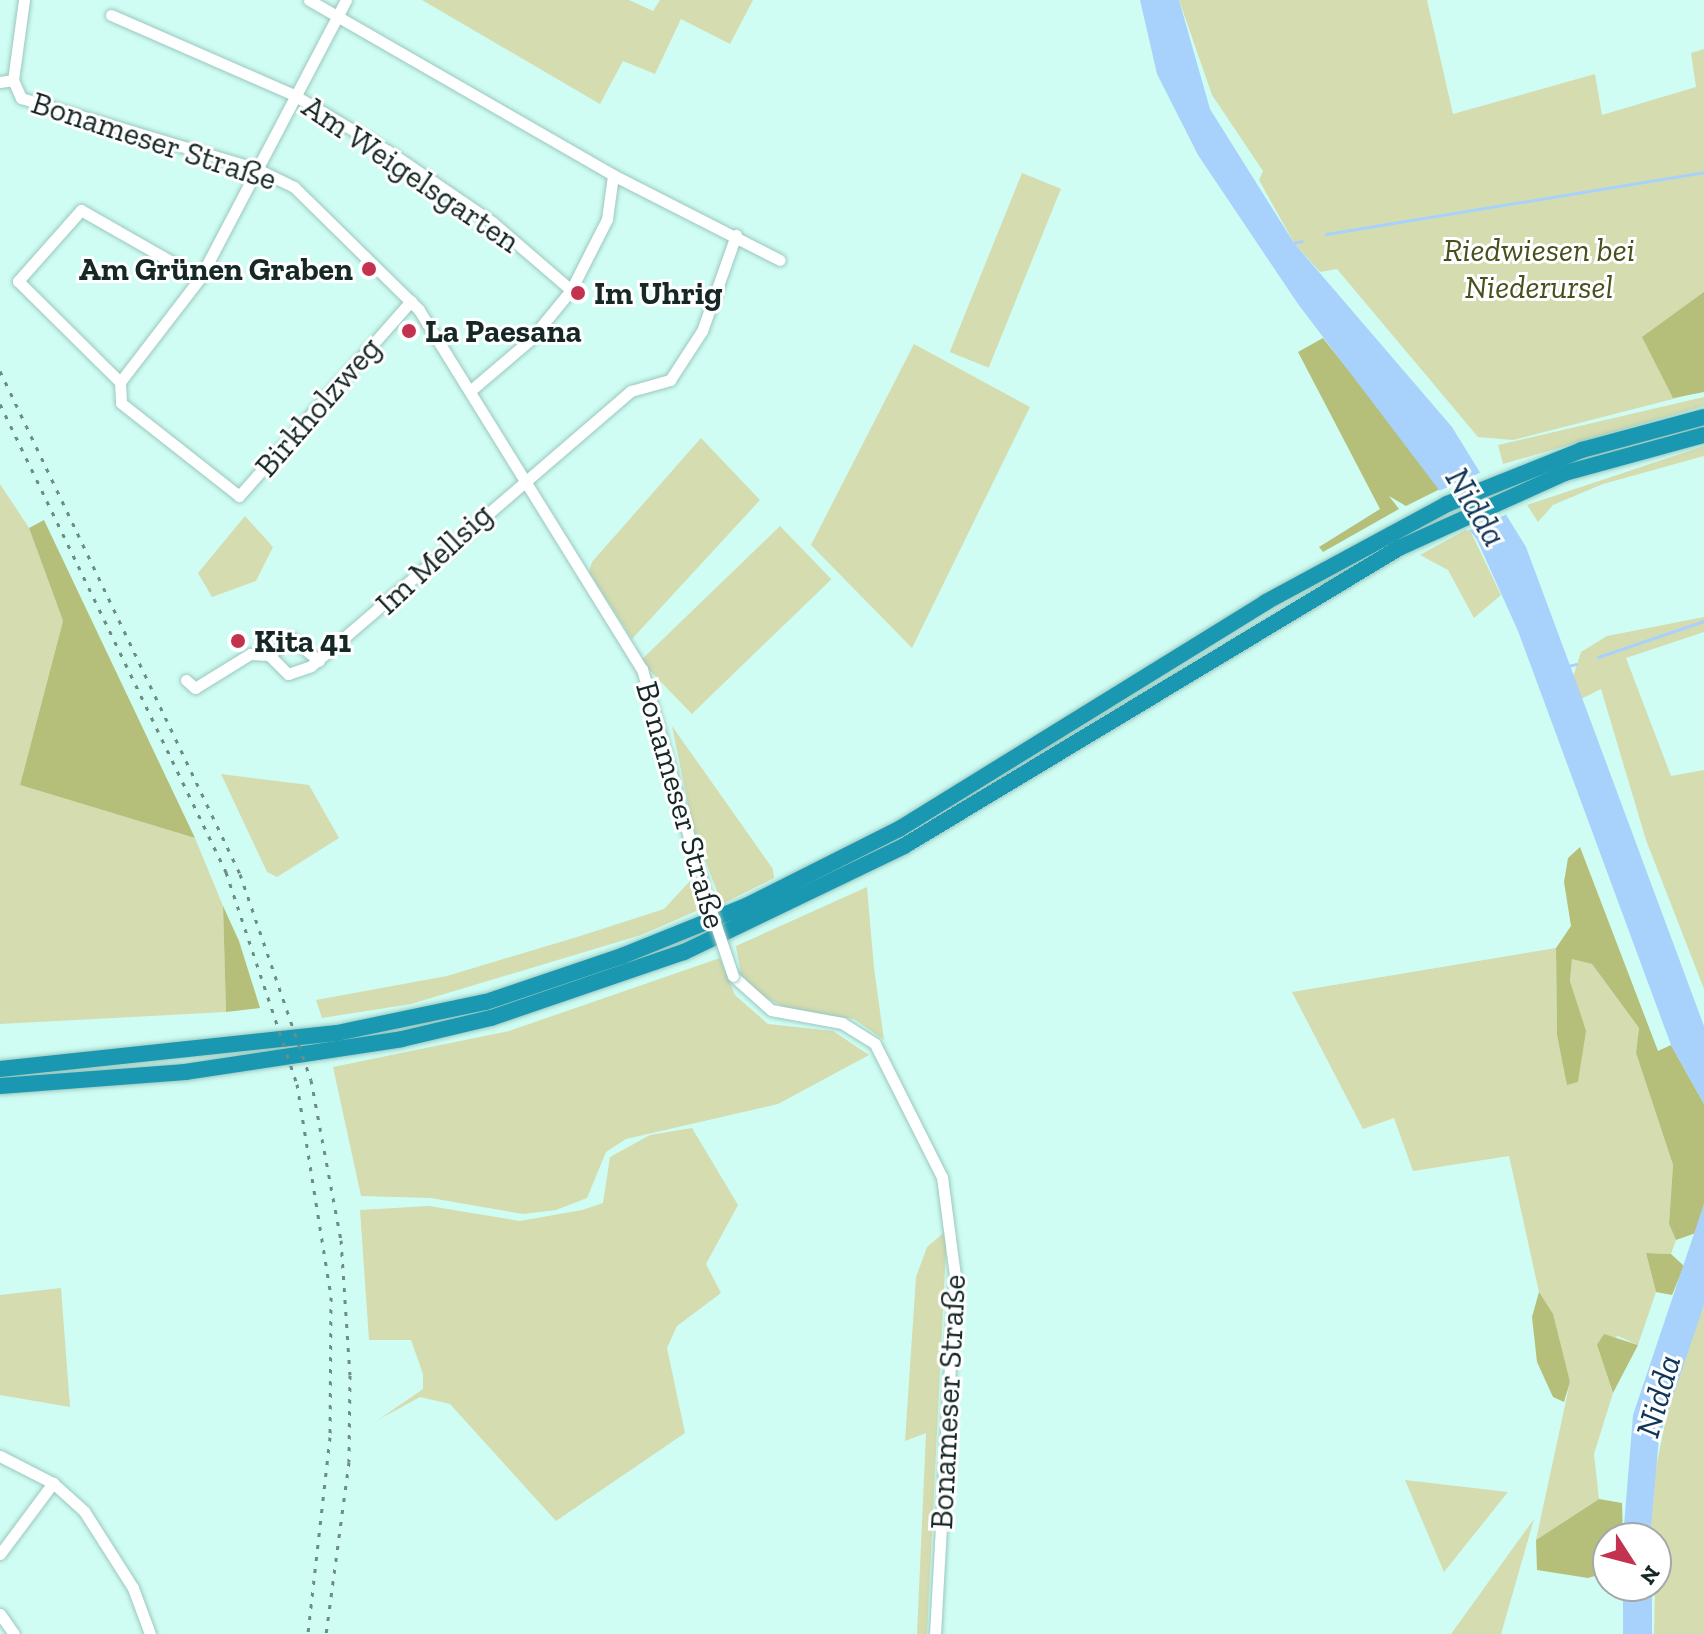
<!DOCTYPE html>
<html>
<head>
<meta charset="utf-8">
<style>
  body { margin:0 }
  #map { position:relative; width:1704px; height:1634px; overflow:hidden; background:#cffdf4; font-family:"Zilla Slab",serif }
  div>[style] { position:absolute }
  .green>* { inset:0; background:#d5dcb0; transform-origin:0 0 }
  .forest>* { inset:0; background:#b5bf79 }
  .water>* { inset:0; background:#a8d2fc; transform-origin:0 0 }
  .pier>* { inset:0; background:#cffdf4 }
  .stream>* { height:3px; margin:-1.5px; padding:0 1.5px; transform-origin:1.5px; border-radius:1.5px; background:#a8d2fc }
  .roads { filter:drop-shadow(0 0 2px #9bc7be) drop-shadow(0 0 2px #9bc7be) }
  .minor>* { height:11px; margin:-5.5px; padding:0 5.5px; transform-origin:5.5px; border-radius:5.5px; background:#fff }
  .highway>* { height:16px; margin:-8px; padding:0 8px; transform-origin:8px; border-radius:8px; background:#1b98b1 }
  .rail>* { height:3px; margin-top:-1.5px; transform-origin:0; background:repeating-linear-gradient(90deg,#6d8c86 0 4px,transparent 0 12px) }
  .bridges { filter:drop-shadow(0 0 2px #9bc7be) drop-shadow(0 0 2px #9bc7be) }
  .minor-bridge>* { height:11px; margin:-5.5px; padding:0 5.5px; transform-origin:5.5px; border-radius:5.5px; background:#fff }
  .dots>* { width:22px; height:22px; translate:-50% -50%; box-sizing:border-box; border:4px solid #fff; border-radius:50% }
  span { translate:-50% -50%; white-space:nowrap; text-align:center; line-height:1.15; -webkit-text-stroke:6px #fff; paint-order:stroke }
  .street-label { font-size:32px; color:#162825 }
  .park-label { font-size:32px; color:#4a501d; font-style:italic }
  .poi-label { font-size:32px; color:#162825; font-weight:700 }
  .right { translate:-100% -50%; text-align:right }
  .left { translate:0 -50%; text-align:left }
  .water-label { font-size:34px; color:#103657; font-style:italic }
  .north { position:absolute; left:1592px; top:1522px; width:80px; height:80px; box-sizing:border-box; background:#fff; border:2px solid #a2a9a8; border-radius:50%; rotate:126deg; font-size:22px; font-weight:700; line-height:32px; text-align:center; color:#162825 }
  .north::after { content:''; display:block; margin:auto; width:28px; height:36px; background:#c33350; clip-path:polygon(50% 0,100% 100%,50% 72%,0 100%) }
</style>
</head>
<body>
<div id="map">
  <div class="green">
    <i style="clip-path:polygon(422px 0,629px 0,653px 11px,660px 0,753px 0,730px 44px,681px 19px,655px 74px,623px 61px,600px 104px)"></i>
    <i style="clip-path:polygon(1179px 0,1427px 0,1453px 114px,1595px 74px,1602px 115px,1696px 87px,1691px 53px,1704px 49px,1704px 391px,1513px 440px,1478px 437px,1337px 269px,1320px 272px,1294px 243px,1259px 180px,1263px 171px,1212px 95px)"></i>
    <i style="left:1022px;top:173px;width:42px;height:193px;rotate:22deg"></i>
    <i style="clip-path:polygon(914px 344px,1030px 407px,912px 648px,811px 545px)"></i>
    <i style="clip-path:polygon(1704px 397px,1704px 406px,1503px 464px,1498px 445px)"></i>
    <i style="clip-path:polygon(701px 438px,760px 500px,632px 639px,589px 572px,592px 562px)"></i>
    <i style="clip-path:polygon(1704px 446px,1704px 456px,1603px 484px,1553px 505px,1538px 522px,1527px 505px)"></i>
    <i style="clip-path:polygon(0 484px,29px 528px,63px 621px,20px 785px,195px 838px,223px 906px,226px 1012px,0 1024px)"></i>
    <i style="clip-path:polygon(245px 516px,273px 547px,256px 581px,212px 597px,198px 573px)"></i>
    <i style="left:780px;top:526px;width:74px;height:194px;rotate:46deg"></i>
    <i style="clip-path:polygon(1469px 528px,1501px 595px,1474px 618px,1448px 570px,1420px 555px)"></i>
    <i style="clip-path:polygon(1704px 617px,1704px 632px,1626px 658px,1671px 776px,1704px 770px,1704px 989px,1646px 840px,1601px 689px,1581px 699px,1573px 677px,1581px 652px,1607px 636px)"></i>
    <i style="clip-path:polygon(672px 726px,773px 869px,774px 878px,722px 904px,693px 829px)"></i>
    <i style="clip-path:polygon(221px 774px,309px 785px,339px 838px,277px 877px,267px 872px)"></i>
    <i style="clip-path:polygon(690px 881px,701px 909px,641px 935px,411px 1004px,322px 1018px,316px 1000px,447px 976px,577px 937px,664px 909px)"></i>
    <i style="clip-path:polygon(867px 887px,874px 968px,884px 1040px,854px 1019px,792px 1011px,762px 996px,741px 975px,736px 946px)"></i>
    <i style="clip-path:polygon(1556px 948px,1557px 1035px,1568px 1084px,1578px 1082px,1585px 1031px,1570px 981px,1572px 958px,1592px 964px,1639px 1028px,1636px 1053px,1673px 1165px,1669px 1224px,1676px 1240px,1671px 1254px,1646px 1253px,1656px 1292px,1638px 1345px,1618px 1336px,1597px 1345px,1613px 1393px,1594px 1454px,1599px 1499px,1536px 1540px,1570px 1382px,1539px 1292px,1509px 1156px,1413px 1171px,1394px 1118px,1363px 1129px,1292px 992px)"></i>
    <i style="clip-path:polygon(720px 958px,735px 995px,768px 1024px,833px 1031px,869px 1055px,778px 1104px,626px 1139px,606px 1152px,587px 1198px,556px 1210px,523px 1214px,431px 1198px,361px 1196px,333px 1067px,509px 1031px)"></i>
    <i style="clip-path:polygon(692px 1128px,738px 1205px,706px 1264px,721px 1293px,677px 1326px,667px 1348px,685px 1433px,556px 1521px,450px 1404px,420px 1397px,378px 1420px,423px 1389px,423px 1374px,411px 1340px,369px 1340px,360px 1210px,429px 1206px,520px 1221px,582px 1210px,603px 1203px,610px 1157px,650px 1135px)"></i>
    <i style="clip-path:polygon(947px 1230px,927px 1634px,917px 1634px,926px 1433px,905px 1441px,916px 1277px,927px 1247px)"></i>
    <i style="clip-path:polygon(61px 1288px,70px 1407px,0 1395px,0 1295px)"></i>
    <i style="clip-path:polygon(1704px 1305px,1704px 1634px,1654px 1634px,1656px 1538px,1650px 1538px,1649px 1502px,1672px 1389px)"></i>
    <i style="clip-path:polygon(1405px 1480px,1508px 1492px,1444px 1572px)"></i>
    <i style="clip-path:polygon(1534px 1519px,1501px 1634px,1451px 1634px)"></i>
  </div>
  <div class="forest">
    <i style="clip-path:polygon(1704px 292px,1704px 392px,1673px 398px,1642px 337px)"></i>
    <i style="clip-path:polygon(1323px 338px,1442px 488px,1406px 506px,1389px 496px,1399px 509px,1323px 552px,1319px 547px,1380px 509px,1298px 352px)"></i>
    <i style="clip-path:polygon(44px 520px,195px 838px,20px 785px,63px 621px,29px 528px)"></i>
    <i style="clip-path:polygon(1580px 847px,1658px 1051px,1671px 1045px,1704px 1104px,1704px 1204px,1696px 1233px,1676px 1240px,1669px 1224px,1673px 1165px,1636px 1053px,1639px 1028px,1592px 964px,1572px 959px,1570px 981px,1586px 1031px,1578px 1082px,1567px 1085px,1557px 1035px,1556px 948px,1571px 926px,1564px 882px,1568px 858px)"></i>
    <i style="clip-path:polygon(223px 906px,239px 941px,260px 1008px,226px 1012px)"></i>
    <i style="clip-path:polygon(1646px 1253px,1671px 1254px,1684px 1266px,1672px 1295px,1656px 1292px)"></i>
    <i style="clip-path:polygon(1539px 1292px,1553px 1314px,1570px 1382px,1564px 1402px,1553px 1397px,1537px 1362px,1532px 1317px)"></i>
    <i style="clip-path:polygon(1604px 1334px,1638px 1345px,1613px 1393px,1597px 1345px)"></i>
    <i style="clip-path:polygon(1599px 1499px,1622px 1503px,1623px 1538px,1608px 1538px,1608px 1572px,1588px 1578px,1537px 1570px,1536px 1540px)"></i>
  </div>
  <div class="water">
    <i style="clip-path:polygon(1140px 0,1179px 0,1210px 109px,1294px 243px,1452px 427px,1526px 547px,1704px 1026px,1704px 1104px,1671px 1045px,1518px 631px,1477px 540px,1298px 304px,1198px 155px,1157px 74px)"></i>
    <i style="clip-path:polygon(1704px 1204px,1704px 1305px,1659px 1438px,1650px 1538px,1623px 1538px,1633px 1415px)"></i>
    <i style="left:1623px;top:1586px;width:29px;height:48px"></i>
  </div>
  <div class="pier">
    <i style="clip-path:polygon(1486px 470px,1512px 512px,1467px 531px,1439px 491px)"></i>
  </div>
  <div class="stream">
    <i style="left:1326px;top:234px;width:383px;rotate:-9.3deg"></i>
    <i style="left:1290px;top:244px;width:12px;rotate:-14deg"></i>
    <i style="left:1598px;top:657px;width:112px;rotate:-18.8deg"></i>
    <i style="left:1564px;top:667px;width:12px;rotate:-14deg"></i>
  </div>
  <div class="roads">
    <div class="minor">
      <i style="left:24px;top:0;width:81px;rotate:97.8deg"></i>
      <i style="left:13px;top:80px;width:20px;rotate:66deg"></i>
      <i style="left:21px;top:98px;width:246px;rotate:16.7deg"></i>
      <i style="left:257px;top:169px;width:41px;rotate:25.9deg"></i>
      <i style="left:294px;top:187px;width:175px;rotate:44.5deg"></i>
      <i style="left:419px;top:310px;width:423px;rotate:58.2deg"></i>
      <i style="left:642px;top:669px;width:220px;rotate:74.4deg"></i>
      <i style="left:309px;top:0;width:351px;rotate:29.9deg"></i>
      <i style="left:613px;top:175px;width:187px;rotate:27deg"></i>
      <i style="left:111px;top:15px;width:200px;rotate:23.6deg"></i>
      <i style="left:294px;top:95px;width:109px;rotate:30.8deg"></i>
      <i style="left:388px;top:151px;width:126px;rotate:34.3deg"></i>
      <i style="left:492px;top:222px;width:104px;rotate:40.7deg"></i>
      <i style="left:0;top:82px;width:13px;rotate:-9deg"></i>
      <i style="left:200px;top:278px;width:137px;rotate:-150.3deg"></i>
      <i style="left:81px;top:210px;width:95px;rotate:131.6deg"></i>
      <i style="left:18px;top:281px;width:144px;rotate:44.7deg"></i>
      <i style="left:120px;top:382px;width:21px;rotate:87deg"></i>
      <i style="left:121px;top:403px;width:150px;rotate:38.2deg"></i>
      <i style="left:239px;top:496px;width:260px;rotate:-48.6deg"></i>
      <i style="left:120px;top:382px;width:131px;rotate:-52.4deg"></i>
      <i style="left:200px;top:278px;width:314px;rotate:-62.3deg"></i>
      <i style="left:470px;top:391px;width:79px;rotate:-40.4deg"></i>
      <i style="left:530px;top:340px;width:65px;rotate:-50.6deg"></i>
      <i style="left:571px;top:290px;width:80px;rotate:-63.1deg"></i>
      <i style="left:607px;top:219px;width:44px;rotate:-82.2deg"></i>
      <i style="left:269px;top:655px;width:28px;rotate:-38deg"></i>
      <i style="left:291px;top:638px;width:36px;rotate:39deg"></i>
      <i style="left:186px;top:680px;width:12px;rotate:42deg"></i>
      <i style="left:195px;top:688px;width:65px;rotate:-31.7deg"></i>
      <i style="left:250px;top:654px;width:19px;rotate:3deg"></i>
      <i style="left:269px;top:655px;width:27px;rotate:45deg"></i>
      <i style="left:288px;top:674px;width:24px;rotate:-19deg"></i>
      <i style="left:311px;top:666px;width:422px;rotate:-40.7deg"></i>
      <i style="left:631px;top:391px;width:41px;rotate:-15.8deg"></i>
      <i style="left:670px;top:380px;width:59px;rotate:-56.9deg"></i>
      <i style="left:702px;top:331px;width:102px;rotate:-70.5deg"></i>
      <i style="left:733px;top:976px;width:51px;rotate:41.8deg"></i>
      <i style="left:771px;top:1010px;width:72px;rotate:10.4deg"></i>
      <i style="left:842px;top:1023px;width:39px;rotate:32deg"></i>
      <i style="left:875px;top:1044px;width:149px;rotate:63.3deg"></i>
      <i style="left:942px;top:1177px;width:100px;rotate:82.5deg"></i>
      <i style="left:955px;top:1276px;width:359px;rotate:93.2deg"></i>
      <i style="left:0;top:1456px;width:59px;rotate:27deg"></i>
      <i style="left:53px;top:1483px;width:42px;rotate:42.1deg"></i>
      <i style="left:84px;top:1511px;width:91px;rotate:57.5deg"></i>
      <i style="left:133px;top:1588px;width:49px;rotate:69.7deg"></i>
      <i style="left:0;top:1554px;width:89px;rotate:-53.3deg"></i>
      <i style="left:0;top:1614px;width:24px;rotate:55deg"></i>
    </div>
    <div class="highway">
      <i style="left:0;top:1069px;width:339px;rotate:-6.1deg"></i>
      <i style="left:337px;top:1033px;width:152px;rotate:-11.8deg"></i>
      <i style="left:486px;top:1002px;width:144px;rotate:-18.7deg"></i>
      <i style="left:622px;top:956px;width:136px;rotate:-22deg"></i>
      <i style="left:748px;top:905px;width:169px;rotate:-26.7deg"></i>
      <i style="left:899px;top:829px;width:432px;rotate:-31.7deg"></i>
      <i style="left:1266px;top:602px;width:206px;rotate:-28.4deg"></i>
      <i style="left:1447px;top:504px;width:145px;rotate:-21.8deg"></i>
      <i style="left:1582px;top:450px;width:126px;rotate:-15.1deg"></i>
      <i style="left:0;top:1086px;width:186px;rotate:-4.3deg"></i>
      <i style="left:185px;top:1072px;width:219px;rotate:-8.6deg"></i>
      <i style="left:402px;top:1039px;width:91px;rotate:-13.3deg"></i>
      <i style="left:491px;top:1018px;width:204px;rotate:-18.9deg"></i>
      <i style="left:684px;top:952px;width:244px;rotate:-25.7deg"></i>
      <i style="left:904px;top:846px;width:578px;rotate:-31.05deg"></i>
      <i style="left:1399px;top:548px;width:182px;rotate:-24.3deg"></i>
      <i style="left:1565px;top:473px;width:144px;rotate:-15.3deg"></i>
    </div>
  </div>
  <div class="rail">
    <i style="left:0;top:371px;width:557px;rotate:64.49deg"></i>
    <i style="left:240px;top:874px;width:218px;rotate:71deg"></i>
    <i style="left:311px;top:1080px;width:163px;rotate:79.4deg"></i>
    <i style="left:341px;top:1240px;width:135px;rotate:86.2deg"></i>
    <i style="left:350px;top:1375px;width:87px;rotate:90.7deg"></i>
    <i style="left:349px;top:1462px;width:174px;rotate:97.6deg"></i>
    <i style="left:0;top:404px;width:520px;rotate:64.22deg"></i>
    <i style="left:226px;top:872px;width:224px;rotate:71.5deg"></i>
    <i style="left:297px;top:1084px;width:216px;rotate:80.9deg"></i>
    <i style="left:331px;top:1297px;width:140px;rotate:90.4deg"></i>
    <i style="left:330px;top:1437px;width:198px;rotate:96.4deg"></i>
  </div>
  <div class="bridges">
    <div class="minor-bridge">
      <i style="left:701px;top:881px;width:100px;rotate:71.4deg"></i>
    </div>
  </div>
  <div class="dots">
    <i style="left:369px;top:269px;background:#c33350"></i>
    <i style="left:578px;top:293px;background:#c33350"></i>
    <i style="left:409px;top:331px;background:#c33350"></i>
    <i style="left:238px;top:641px;background:#c33350"></i>
  </div>
  <div class="street-label">
    <span style="left:154px;top:141px;rotate:18deg">Bonameser Straße</span>
    <span style="left:411px;top:174px;rotate:34deg">Am Weigelsgarten</span>
    <span style="left:318px;top:407px;rotate:-49deg">Birkholzweg</span>
    <span style="left:434px;top:559px;rotate:-43deg">Im Mellsig</span>
    <span style="left:681px;top:805px;rotate:74deg">Bonameser Straße</span>
    <span style="left:948px;top:1402px;rotate:-87deg">Bonameser Straße</span>
  </div>
  <div class="park-label">
    <span style="left:1539px;top:269px">Riedwiesen bei<br>Niederursel</span>
  </div>
  <div class="poi-label">
    <span class="right" style="left:353px;top:269px">Am Grünen Graben</span>
    <span class="left" style="left:594px;top:293px">Im Uhrig</span>
    <span class="left" style="left:425px;top:331px">La Paesana</span>
    <span class="left" style="left:254px;top:641px">Kita 41</span>
  </div>
  <div class="water-label">
    <span style="left:1476px;top:507px;rotate:59deg">Nidda</span>
    <span style="left:1658px;top:1396px;rotate:-74deg">Nidda</span>
  </div>
  <div class="north">N</div>
</div>
</body>
</html>
